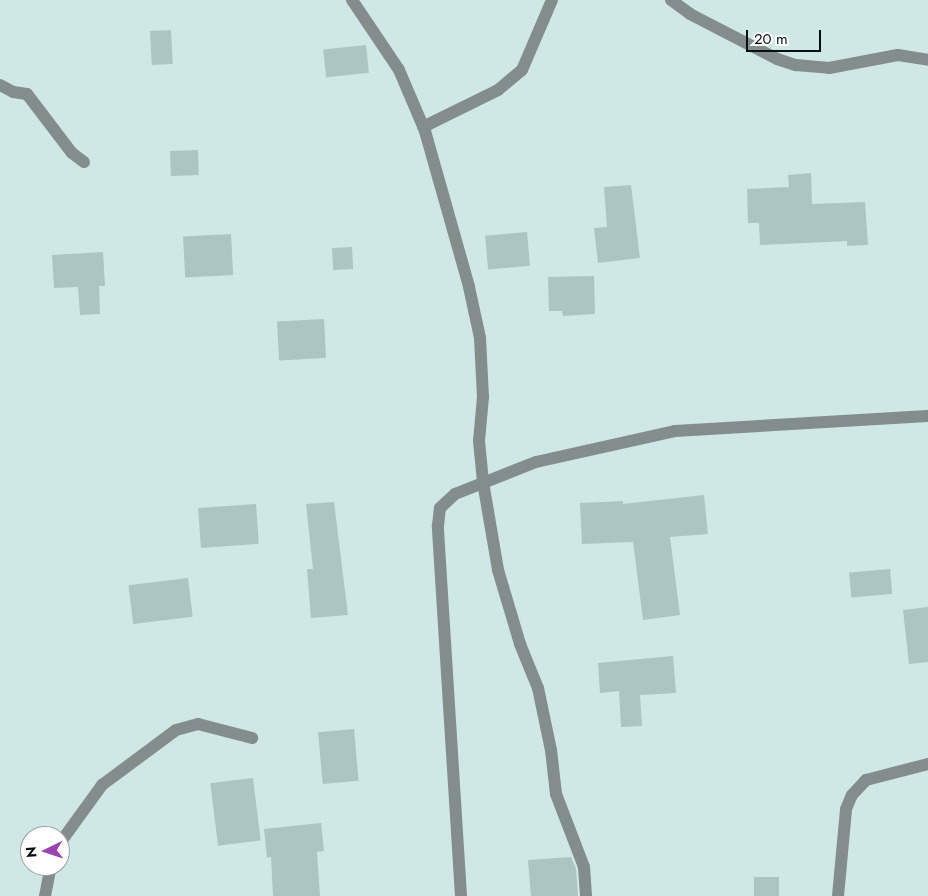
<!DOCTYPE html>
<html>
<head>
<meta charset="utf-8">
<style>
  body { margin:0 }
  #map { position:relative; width:928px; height:896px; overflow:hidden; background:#cfe8e5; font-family:Jost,sans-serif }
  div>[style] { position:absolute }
  .building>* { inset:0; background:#acc4c2; transform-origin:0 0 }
  .minor>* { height:12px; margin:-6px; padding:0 6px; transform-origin:6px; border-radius:6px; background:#838d8c }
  span { translate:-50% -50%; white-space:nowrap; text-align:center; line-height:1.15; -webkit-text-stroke:4px #fff; paint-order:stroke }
  .north { position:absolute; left:20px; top:826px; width:50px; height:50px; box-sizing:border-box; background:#fff; border:1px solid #9c9f9f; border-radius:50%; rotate:266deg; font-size:14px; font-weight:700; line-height:20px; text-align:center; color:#07100f }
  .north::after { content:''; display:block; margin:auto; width:18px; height:22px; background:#9b44b1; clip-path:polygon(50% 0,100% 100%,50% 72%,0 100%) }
  .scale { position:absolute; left:746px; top:30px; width:75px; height:22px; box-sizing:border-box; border:2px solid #07100f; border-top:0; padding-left:6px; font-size:15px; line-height:18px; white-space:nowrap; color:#07100f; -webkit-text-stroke:4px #fff; paint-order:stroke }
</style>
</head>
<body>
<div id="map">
  <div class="building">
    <i style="left:171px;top:30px;width:34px;height:21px;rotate:87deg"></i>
    <i style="left:366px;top:45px;width:28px;height:43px;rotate:84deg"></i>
    <i style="left:198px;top:150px;width:25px;height:28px;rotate:88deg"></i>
    <i style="clip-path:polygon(811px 173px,812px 204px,865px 202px,868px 245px,847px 246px,847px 241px,760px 245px,759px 223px,748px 223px,747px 189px,789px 187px,788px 175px)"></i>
    <i style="clip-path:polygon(631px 185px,640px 258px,598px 263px,594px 228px,607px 227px,604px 187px)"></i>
    <i style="left:527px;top:232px;width:34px;height:42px;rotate:85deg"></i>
    <i style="left:231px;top:234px;width:41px;height:48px;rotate:87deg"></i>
    <i style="left:352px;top:247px;width:22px;height:20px;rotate:87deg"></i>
    <i style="clip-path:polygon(103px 252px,105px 286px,99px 286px,100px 314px,80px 315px,78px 287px,54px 288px,52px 255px)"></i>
    <i style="clip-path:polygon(594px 276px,595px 314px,563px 316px,562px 311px,549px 311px,548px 277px)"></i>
    <i style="left:324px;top:319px;width:39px;height:47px;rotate:87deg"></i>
    <i style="clip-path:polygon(704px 495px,708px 534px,670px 537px,680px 615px,643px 620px,633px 542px,582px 544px,580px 503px,623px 501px,623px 504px)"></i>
    <i style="clip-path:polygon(334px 502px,348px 615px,311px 618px,307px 569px,313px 569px,306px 504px)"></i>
    <i style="left:256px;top:504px;width:40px;height:58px;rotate:86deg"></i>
    <i style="left:890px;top:569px;width:25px;height:41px;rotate:85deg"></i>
    <i style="left:188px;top:578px;width:39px;height:60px;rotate:83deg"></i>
    <i style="clip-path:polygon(928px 607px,928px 662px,909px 664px,903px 610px)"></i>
    <i style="clip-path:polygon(673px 656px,676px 693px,640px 695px,642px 726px,621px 727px,619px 691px,600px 693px,598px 663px)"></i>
    <i style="left:354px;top:729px;width:52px;height:36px;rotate:85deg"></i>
    <i style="left:253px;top:778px;width:63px;height:43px;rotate:83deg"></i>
    <i style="clip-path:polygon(321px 823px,324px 851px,317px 852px,320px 896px,273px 896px,271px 857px,267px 858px,264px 829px)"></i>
    <i style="clip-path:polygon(571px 857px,576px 869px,578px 896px,531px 896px,528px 860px)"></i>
    <i style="left:754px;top:877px;width:25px;height:19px"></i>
  </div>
  <div class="minor">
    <i style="left:352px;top:0;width:84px;rotate:56.1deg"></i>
    <i style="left:399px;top:70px;width:66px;rotate:66.9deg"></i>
    <i style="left:425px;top:131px;width:162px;rotate:74.2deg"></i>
    <i style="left:469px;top:287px;width:52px;rotate:77.8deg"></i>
    <i style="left:480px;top:338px;width:59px;rotate:87.1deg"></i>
    <i style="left:483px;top:397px;width:44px;rotate:95.2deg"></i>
    <i style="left:479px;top:441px;width:41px;rotate:84.4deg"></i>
    <i style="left:483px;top:482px;width:89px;rotate:80.3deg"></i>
    <i style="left:498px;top:570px;width:77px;rotate:73.4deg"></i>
    <i style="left:520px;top:644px;width:48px;rotate:67.8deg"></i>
    <i style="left:538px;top:688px;width:63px;rotate:78.2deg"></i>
    <i style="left:551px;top:750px;width:44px;rotate:83.5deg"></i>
    <i style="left:556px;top:794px;width:78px;rotate:69deg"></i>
    <i style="left:584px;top:867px;width:29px;rotate:86deg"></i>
    <i style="left:671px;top:0;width:24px;rotate:36deg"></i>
    <i style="left:690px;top:14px;width:98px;rotate:27.3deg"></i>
    <i style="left:777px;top:59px;width:20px;rotate:18deg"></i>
    <i style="left:796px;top:65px;width:33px;rotate:5deg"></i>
    <i style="left:829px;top:68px;width:70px;rotate:-10.7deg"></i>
    <i style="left:898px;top:55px;width:30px;rotate:9deg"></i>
    <i style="left:0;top:85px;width:15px;rotate:28deg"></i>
    <i style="left:13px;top:92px;width:14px;rotate:8deg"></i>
    <i style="left:27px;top:94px;width:74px;rotate:52.7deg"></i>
    <i style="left:72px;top:153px;width:15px;rotate:37deg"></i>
    <i style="left:423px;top:127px;width:84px;rotate:-26.3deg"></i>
    <i style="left:498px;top:90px;width:31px;rotate:-40deg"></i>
    <i style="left:522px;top:70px;width:76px;rotate:-66.8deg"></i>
    <i style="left:60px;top:843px;width:72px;rotate:-54.1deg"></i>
    <i style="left:102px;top:785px;width:92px;rotate:-36.6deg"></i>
    <i style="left:176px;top:730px;width:23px;rotate:-15deg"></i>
    <i style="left:198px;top:724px;width:56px;rotate:14.5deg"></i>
    <i style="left:45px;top:896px;width:31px;rotate:-79deg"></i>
    <i style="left:461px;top:896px;width:371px;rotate:-93.6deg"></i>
    <i style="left:438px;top:526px;width:18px;rotate:-84deg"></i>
    <i style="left:440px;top:508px;width:21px;rotate:-43deg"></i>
    <i style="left:455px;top:494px;width:87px;rotate:-21.6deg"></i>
    <i style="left:536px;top:462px;width:142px;rotate:-12.6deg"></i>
    <i style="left:675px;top:431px;width:253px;rotate:-3.4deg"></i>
    <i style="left:838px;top:896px;width:87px;rotate:-84.7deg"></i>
    <i style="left:846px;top:809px;width:15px;rotate:-67deg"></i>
    <i style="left:852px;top:795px;width:21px;rotate:-47deg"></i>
    <i style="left:866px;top:780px;width:64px;rotate:-14.5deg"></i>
  </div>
  <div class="north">N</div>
  <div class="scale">20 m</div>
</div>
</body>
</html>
